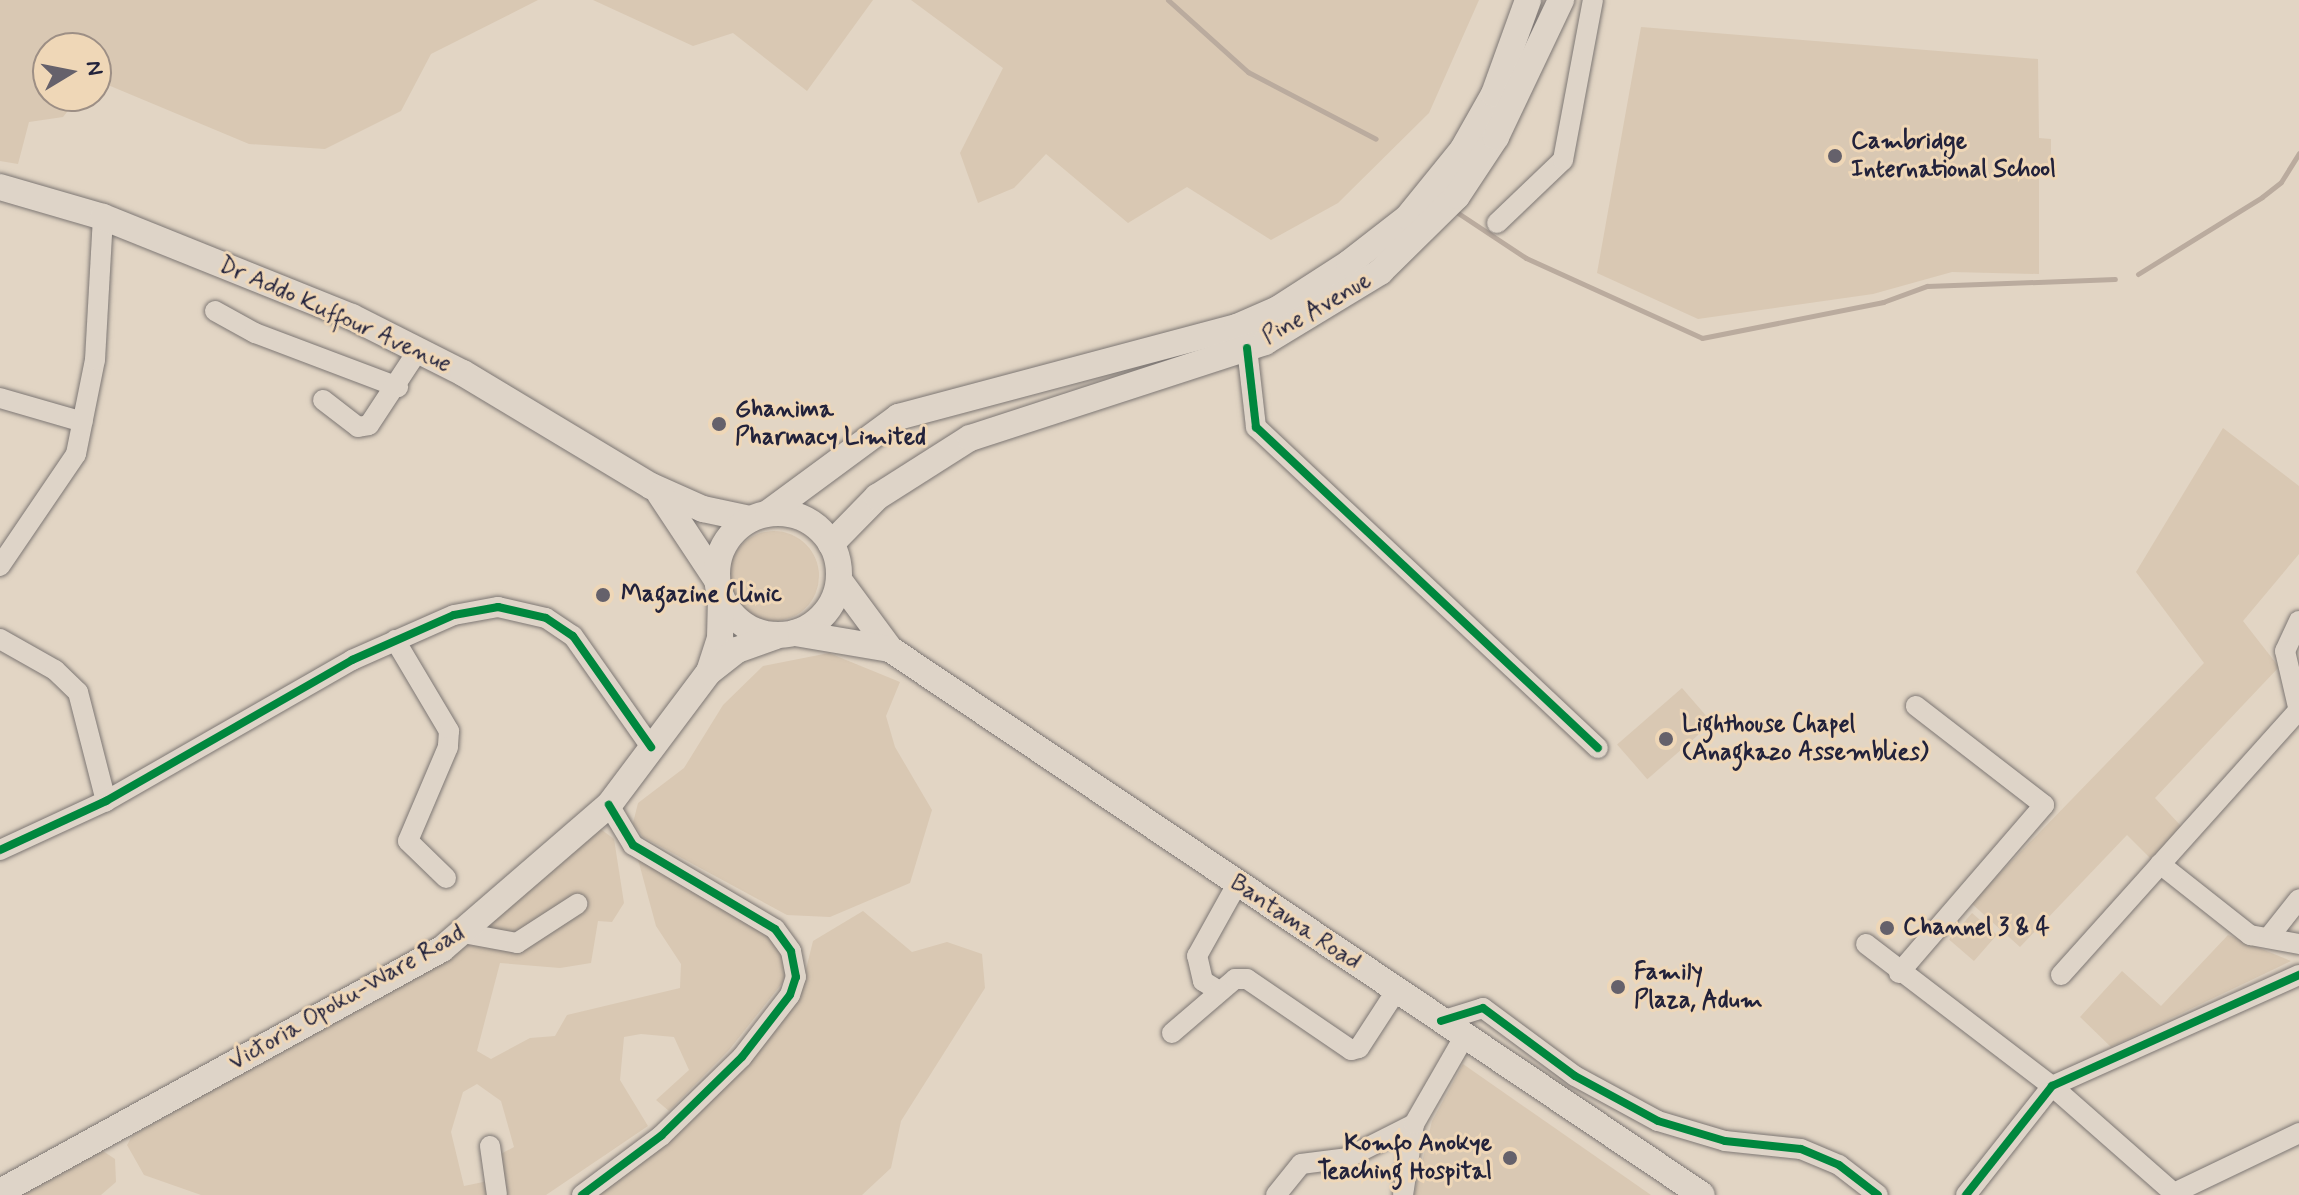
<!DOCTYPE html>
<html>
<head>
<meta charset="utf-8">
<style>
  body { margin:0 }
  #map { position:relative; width:2299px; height:1195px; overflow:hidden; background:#e2d5c4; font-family:Mynerve,sans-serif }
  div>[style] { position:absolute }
  .built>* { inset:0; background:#d9c8b3; transform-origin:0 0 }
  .round { border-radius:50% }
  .stream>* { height:5px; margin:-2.5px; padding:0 2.5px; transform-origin:2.5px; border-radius:2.5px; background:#baab9e }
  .roads { filter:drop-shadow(0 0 2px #7d7774) drop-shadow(0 0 2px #7d7774) }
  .minor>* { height:20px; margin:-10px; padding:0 10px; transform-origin:10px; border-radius:10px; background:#ded4c8 }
  .major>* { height:26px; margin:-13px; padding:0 13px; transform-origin:13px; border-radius:13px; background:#ded4c8 }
  .major>.ring { margin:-13px; padding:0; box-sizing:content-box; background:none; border:26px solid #ded4c8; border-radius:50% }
  .cycleway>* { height:8px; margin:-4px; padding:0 4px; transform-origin:4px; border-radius:4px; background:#00873e }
  .dots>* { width:22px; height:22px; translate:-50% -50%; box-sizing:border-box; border:4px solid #efd7b7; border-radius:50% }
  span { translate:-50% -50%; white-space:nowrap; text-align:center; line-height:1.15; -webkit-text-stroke:6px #efd7b7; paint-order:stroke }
  .poi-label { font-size:24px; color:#22223b; font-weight:700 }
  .left { translate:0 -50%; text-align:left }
  .right { translate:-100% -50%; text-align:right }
  .street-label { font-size:24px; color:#22223b }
  .north { position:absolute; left:32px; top:32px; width:80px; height:80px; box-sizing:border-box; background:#efd7b7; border:2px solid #9d8f85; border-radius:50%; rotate:80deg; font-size:22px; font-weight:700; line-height:32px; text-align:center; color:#22223b }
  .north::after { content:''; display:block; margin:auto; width:28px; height:36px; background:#65616b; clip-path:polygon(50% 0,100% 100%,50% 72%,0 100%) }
</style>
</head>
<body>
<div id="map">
  <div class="built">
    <i style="clip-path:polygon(0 0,538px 0,431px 54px,401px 111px,325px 149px,249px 144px,96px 80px,96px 48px,48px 48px,48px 96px,80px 96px,63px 117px,29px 122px,18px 164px,0 161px)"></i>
    <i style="clip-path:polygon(593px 0,873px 0,807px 91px,733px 33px,693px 46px)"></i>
    <i style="clip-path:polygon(911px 0,1479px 0,1429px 113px,1338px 203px,1271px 240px,1187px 187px,1128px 223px,1046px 154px,1014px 188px,978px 203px,960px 153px,1003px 68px)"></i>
    <i style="clip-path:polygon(1641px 27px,2038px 59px,2039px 138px,2051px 139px,2051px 174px,2039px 174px,2039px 274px,1952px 272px,1873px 294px,1698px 319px,1597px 273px)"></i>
    <i style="clip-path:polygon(2223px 428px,2299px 486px,2299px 554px,2243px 621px,2279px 667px,2155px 798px,2181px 826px,2153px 861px,2127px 835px,2020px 947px,1971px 903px,2204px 663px,2136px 572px)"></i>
    <i class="round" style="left:729px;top:531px;width:90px;height:90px"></i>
    <i style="clip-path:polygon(829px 653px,900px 682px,886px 716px,895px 747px,932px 810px,910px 883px,830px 917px,787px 915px,643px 837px,633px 823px,638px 803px,684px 768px,723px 705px,763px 666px)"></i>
    <i style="left:1682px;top:688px;width:46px;height:86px;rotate:49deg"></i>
    <i style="clip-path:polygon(598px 827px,614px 839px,624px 903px,612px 922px,598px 921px,591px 963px,560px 968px,500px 963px,477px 1051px,491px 1059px,530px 1038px,555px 1036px,567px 1015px,680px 988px,681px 964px,656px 926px,636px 852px,772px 933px,788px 966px,783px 982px,729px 1050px,669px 1111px,656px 1100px,689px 1070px,674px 1037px,641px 1034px,624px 1037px,620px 1080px,648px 1126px,546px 1195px,503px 1195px,497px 1156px,514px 1147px,501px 1101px,477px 1084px,463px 1092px,451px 1132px,464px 1186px,488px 1181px,490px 1195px,201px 1195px,144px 1175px,127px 1145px,132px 1136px,481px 929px)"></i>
    <i style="clip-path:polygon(863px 911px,912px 952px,947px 942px,982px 954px,985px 988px,901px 1121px,891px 1168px,862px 1195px,593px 1195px,686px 1127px,739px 1071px,801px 989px,813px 941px)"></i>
    <i style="left:1972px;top:913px;width:33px;height:35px;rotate:41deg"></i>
    <i style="clip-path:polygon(2228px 935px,2291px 961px,2111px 1047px,2080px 1017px,2122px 971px,2161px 1006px)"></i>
    <i style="clip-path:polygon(1463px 1064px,1651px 1195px,1414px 1195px,1432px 1121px)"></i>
    <i style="clip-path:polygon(97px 1147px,115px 1159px,116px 1182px,101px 1195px,14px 1195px)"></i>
  </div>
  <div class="stream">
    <i style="left:1168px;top:0;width:108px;rotate:42deg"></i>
    <i style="left:1248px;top:72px;width:144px;rotate:27.6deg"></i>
    <i style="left:1455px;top:211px;width:85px;rotate:33.5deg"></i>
    <i style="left:1526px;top:258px;width:193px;rotate:24.4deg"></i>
    <i style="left:1702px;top:338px;width:185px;rotate:-11.2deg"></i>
    <i style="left:1883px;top:302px;width:47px;rotate:-20deg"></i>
    <i style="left:1927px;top:286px;width:188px;rotate:-2.1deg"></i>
    <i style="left:2138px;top:274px;width:146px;rotate:-31.8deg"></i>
    <i style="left:2262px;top:197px;width:24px;rotate:-38deg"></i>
    <i style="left:2281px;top:182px;width:34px;rotate:-58deg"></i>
  </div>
  <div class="roads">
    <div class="minor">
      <i style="left:1497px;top:223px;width:91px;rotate:-43.7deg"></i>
      <i style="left:1563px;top:160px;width:163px;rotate:-79.4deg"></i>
      <i style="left:215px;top:311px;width:46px;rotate:28.8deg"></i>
      <i style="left:255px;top:333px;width:153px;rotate:20.7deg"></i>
      <i style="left:1247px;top:348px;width:80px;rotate:83.5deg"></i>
      <i style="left:1256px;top:427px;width:469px;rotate:43.2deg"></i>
      <i style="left:0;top:398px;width:86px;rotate:16.1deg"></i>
      <i style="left:323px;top:400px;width:44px;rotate:37.6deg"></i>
      <i style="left:358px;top:427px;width:11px;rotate:-10deg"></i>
      <i style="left:369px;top:425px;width:91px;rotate:-56.7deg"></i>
      <i style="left:0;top:566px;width:135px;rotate:-55.8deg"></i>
      <i style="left:76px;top:454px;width:96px;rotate:-78.6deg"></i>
      <i style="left:95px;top:360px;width:143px;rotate:-86.8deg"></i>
      <i style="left:2299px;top:621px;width:33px;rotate:115deg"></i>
      <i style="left:2285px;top:651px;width:62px;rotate:76.9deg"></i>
      <i style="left:0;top:639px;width:63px;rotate:29.4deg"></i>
      <i style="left:55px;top:670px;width:32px;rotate:44deg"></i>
      <i style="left:78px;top:692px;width:113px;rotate:75.6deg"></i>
      <i style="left:395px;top:640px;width:106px;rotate:59.3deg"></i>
      <i style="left:449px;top:731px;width:16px;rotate:94deg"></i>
      <i style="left:448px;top:747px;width:102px;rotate:113.1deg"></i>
      <i style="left:408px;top:841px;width:53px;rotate:44.2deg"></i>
      <i style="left:0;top:850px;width:117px;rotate:-24.8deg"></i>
      <i style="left:106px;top:801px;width:284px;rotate:-29.8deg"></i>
      <i style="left:352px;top:660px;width:111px;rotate:-23.8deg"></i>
      <i style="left:454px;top:615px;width:45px;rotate:-10.3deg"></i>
      <i style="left:498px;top:607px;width:49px;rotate:12.9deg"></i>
      <i style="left:546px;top:618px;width:32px;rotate:34deg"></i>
      <i style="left:573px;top:636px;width:136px;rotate:54.9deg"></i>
      <i style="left:2160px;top:864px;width:115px;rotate:38.3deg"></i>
      <i style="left:2250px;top:935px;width:50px;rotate:10.4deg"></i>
      <i style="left:463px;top:933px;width:55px;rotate:10.5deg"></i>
      <i style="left:517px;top:943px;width:72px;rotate:-33deg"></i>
      <i style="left:2269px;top:937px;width:48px;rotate:-51.7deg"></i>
      <i style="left:1866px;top:944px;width:234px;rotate:37.4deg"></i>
      <i style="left:2052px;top:1086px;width:165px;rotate:41.3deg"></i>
      <i style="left:1899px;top:973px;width:222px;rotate:-49.2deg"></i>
      <i style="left:2044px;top:805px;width:162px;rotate:-142.3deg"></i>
      <i style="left:2061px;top:975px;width:356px;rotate:-48.1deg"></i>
      <i style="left:1219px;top:991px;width:19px;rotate:-148deg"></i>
      <i style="left:1203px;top:981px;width:26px;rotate:-103deg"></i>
      <i style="left:1197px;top:956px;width:82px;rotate:-60.9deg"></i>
      <i style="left:1441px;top:1021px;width:44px;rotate:-17.2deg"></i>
      <i style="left:1483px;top:1008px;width:114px;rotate:36.5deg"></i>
      <i style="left:1575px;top:1076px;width:94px;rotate:28.5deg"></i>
      <i style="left:1658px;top:1121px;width:70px;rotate:16.6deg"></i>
      <i style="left:1725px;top:1141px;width:76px;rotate:6deg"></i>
      <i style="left:1801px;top:1149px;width:41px;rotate:22.8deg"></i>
      <i style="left:1839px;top:1165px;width:49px;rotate:37.6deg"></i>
      <i style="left:1172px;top:1033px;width:83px;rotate:-40.6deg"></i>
      <i style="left:1235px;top:979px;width:12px"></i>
      <i style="left:1247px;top:979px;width:126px;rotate:34.3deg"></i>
      <i style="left:1351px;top:1050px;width:8px;rotate:-14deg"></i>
      <i style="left:1359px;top:1048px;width:68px;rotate:-57deg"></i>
      <i style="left:490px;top:1146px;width:49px;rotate:81.9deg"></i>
      <i style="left:2174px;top:1193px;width:139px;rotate:-25.6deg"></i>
      <i style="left:582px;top:1195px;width:99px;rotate:-36.8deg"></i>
      <i style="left:661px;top:1136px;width:113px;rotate:-44.3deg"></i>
      <i style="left:742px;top:1057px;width:78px;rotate:-52.3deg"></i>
      <i style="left:790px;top:995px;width:19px;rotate:-72deg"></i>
      <i style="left:796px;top:977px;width:26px;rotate:-101deg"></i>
      <i style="left:791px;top:951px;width:27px;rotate:-126deg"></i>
      <i style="left:775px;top:929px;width:165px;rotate:-149.4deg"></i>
      <i style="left:633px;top:845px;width:47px;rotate:-121deg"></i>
      <i style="left:1276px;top:1195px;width:40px;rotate:-51deg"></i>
      <i style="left:1301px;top:1164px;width:46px;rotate:-7.4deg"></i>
      <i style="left:1347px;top:1158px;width:75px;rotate:-26.9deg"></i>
      <i style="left:1403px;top:1195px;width:72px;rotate:-81.2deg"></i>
      <i style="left:1414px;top:1124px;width:100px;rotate:-60.1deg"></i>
      <i style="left:1966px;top:1195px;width:139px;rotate:-51.7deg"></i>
      <i style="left:2052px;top:1086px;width:271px;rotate:-24.2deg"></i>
    </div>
    <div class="major">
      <i style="left:0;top:187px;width:107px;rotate:16.2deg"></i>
      <i style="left:103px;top:217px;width:268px;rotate:21.9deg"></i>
      <i style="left:352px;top:317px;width:124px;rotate:26.8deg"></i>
      <i style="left:463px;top:373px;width:219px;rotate:31deg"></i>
      <i style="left:651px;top:486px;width:57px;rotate:23.9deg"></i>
      <i style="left:703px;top:509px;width:48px;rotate:12deg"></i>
      <i style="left:660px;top:494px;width:103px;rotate:56.5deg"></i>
      <i class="ring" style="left:717px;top:513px;width:96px;height:96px"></i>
      <i style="left:768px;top:513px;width:162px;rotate:-36.4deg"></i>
      <i style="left:898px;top:417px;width:351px;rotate:-14.9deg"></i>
      <i style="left:1237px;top:327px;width:45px;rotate:-23.7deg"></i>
      <i style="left:1278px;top:309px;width:85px;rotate:-32.9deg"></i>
      <i style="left:1349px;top:263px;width:75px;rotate:-37.9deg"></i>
      <i style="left:1408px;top:217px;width:87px;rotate:-51deg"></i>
      <i style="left:1463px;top:149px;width:63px;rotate:-60.6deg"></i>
      <i style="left:1494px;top:94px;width:100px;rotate:-70.1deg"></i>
      <i style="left:831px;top:544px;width:66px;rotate:-45.6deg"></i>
      <i style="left:877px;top:497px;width:110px;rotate:-32.4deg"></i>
      <i style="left:970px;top:438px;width:310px;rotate:-18deg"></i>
      <i style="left:1265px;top:342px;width:135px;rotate:-31.3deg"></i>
      <i style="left:1380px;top:272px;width:108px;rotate:-44.6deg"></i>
      <i style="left:1457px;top:196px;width:71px;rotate:-56.5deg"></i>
      <i style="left:1496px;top:137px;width:152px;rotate:-64.6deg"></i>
      <i style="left:839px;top:580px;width:86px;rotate:53.5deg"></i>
      <i style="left:890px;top:649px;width:978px;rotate:33.92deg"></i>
      <i style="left:795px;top:633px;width:96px;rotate:9.6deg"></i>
      <i style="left:709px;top:672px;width:36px;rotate:-72deg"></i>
      <i style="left:720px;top:638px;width:41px;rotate:-88.6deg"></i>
      <i style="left:0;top:1192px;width:504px;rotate:-28.8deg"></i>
      <i style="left:442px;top:949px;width:221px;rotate:-40.8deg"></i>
      <i style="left:609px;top:805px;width:166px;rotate:-53.1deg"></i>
      <i style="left:709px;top:672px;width:36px;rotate:-38deg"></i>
      <i style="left:737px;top:650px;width:41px;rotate:-19.7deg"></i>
    </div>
  </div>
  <div class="cycleway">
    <i style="left:1247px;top:348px;width:80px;rotate:83.5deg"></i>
    <i style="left:1256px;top:427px;width:469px;rotate:43.2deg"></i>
    <i style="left:0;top:850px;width:117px;rotate:-24.8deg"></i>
    <i style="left:106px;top:801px;width:284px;rotate:-29.8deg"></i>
    <i style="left:352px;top:660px;width:111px;rotate:-23.8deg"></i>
    <i style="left:454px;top:615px;width:45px;rotate:-10.3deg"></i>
    <i style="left:498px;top:607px;width:49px;rotate:12.9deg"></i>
    <i style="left:546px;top:618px;width:32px;rotate:34deg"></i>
    <i style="left:573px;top:636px;width:136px;rotate:54.9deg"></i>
    <i style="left:1441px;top:1021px;width:44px;rotate:-17.2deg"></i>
    <i style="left:1483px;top:1008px;width:114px;rotate:36.5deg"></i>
    <i style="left:1575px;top:1076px;width:94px;rotate:28.5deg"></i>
    <i style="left:1658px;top:1121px;width:70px;rotate:16.6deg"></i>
    <i style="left:1725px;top:1141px;width:76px;rotate:6deg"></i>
    <i style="left:1801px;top:1149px;width:41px;rotate:22.8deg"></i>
    <i style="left:1839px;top:1165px;width:49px;rotate:37.6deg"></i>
    <i style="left:582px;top:1195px;width:99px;rotate:-36.8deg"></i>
    <i style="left:661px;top:1136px;width:113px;rotate:-44.3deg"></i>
    <i style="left:742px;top:1057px;width:78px;rotate:-52.3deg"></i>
    <i style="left:790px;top:995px;width:19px;rotate:-72deg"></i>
    <i style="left:796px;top:977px;width:26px;rotate:-101deg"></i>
    <i style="left:791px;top:951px;width:27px;rotate:-126deg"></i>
    <i style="left:775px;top:929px;width:165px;rotate:-149.4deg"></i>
    <i style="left:633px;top:845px;width:47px;rotate:-121deg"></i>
    <i style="left:1966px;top:1195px;width:139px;rotate:-51.7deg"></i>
    <i style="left:2052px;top:1086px;width:271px;rotate:-24.2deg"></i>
  </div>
  <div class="dots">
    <i style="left:1835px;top:156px;background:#65616b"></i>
    <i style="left:719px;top:424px;background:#65616b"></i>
    <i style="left:603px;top:595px;background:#65616b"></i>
    <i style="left:1666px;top:739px;background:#65616b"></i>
    <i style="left:1887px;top:928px;background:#65616b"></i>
    <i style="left:1618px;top:987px;background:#65616b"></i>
    <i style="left:1510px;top:1158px;background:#65616b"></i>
  </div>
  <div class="poi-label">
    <span class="left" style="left:1851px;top:156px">Cambridge<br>International School</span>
    <span class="left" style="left:735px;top:424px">Ghanima<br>Pharmacy Limited</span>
    <span class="left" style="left:621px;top:595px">Magazine Clinic</span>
    <span class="left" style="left:1682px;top:739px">Lighthouse Chapel<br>(Anagkazo Assemblies)</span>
    <span class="left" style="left:1903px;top:928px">Channel 3 &amp; 4</span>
    <span class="left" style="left:1634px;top:987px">Family<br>Plaza, Adum</span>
    <span class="right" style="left:1492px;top:1158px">Komfo Anokye<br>Teaching Hospital</span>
  </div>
  <div class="street-label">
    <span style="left:1317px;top:309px;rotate:-30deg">Pine Avenue</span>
    <span style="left:335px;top:315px;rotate:24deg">Dr Addo Kuffour Avenue</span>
    <span style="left:1295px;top:923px;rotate:34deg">Bantama Road</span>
    <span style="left:347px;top:998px;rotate:-30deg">Victoria Opoku-Ware Road</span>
  </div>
  <div class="north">N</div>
</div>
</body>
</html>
